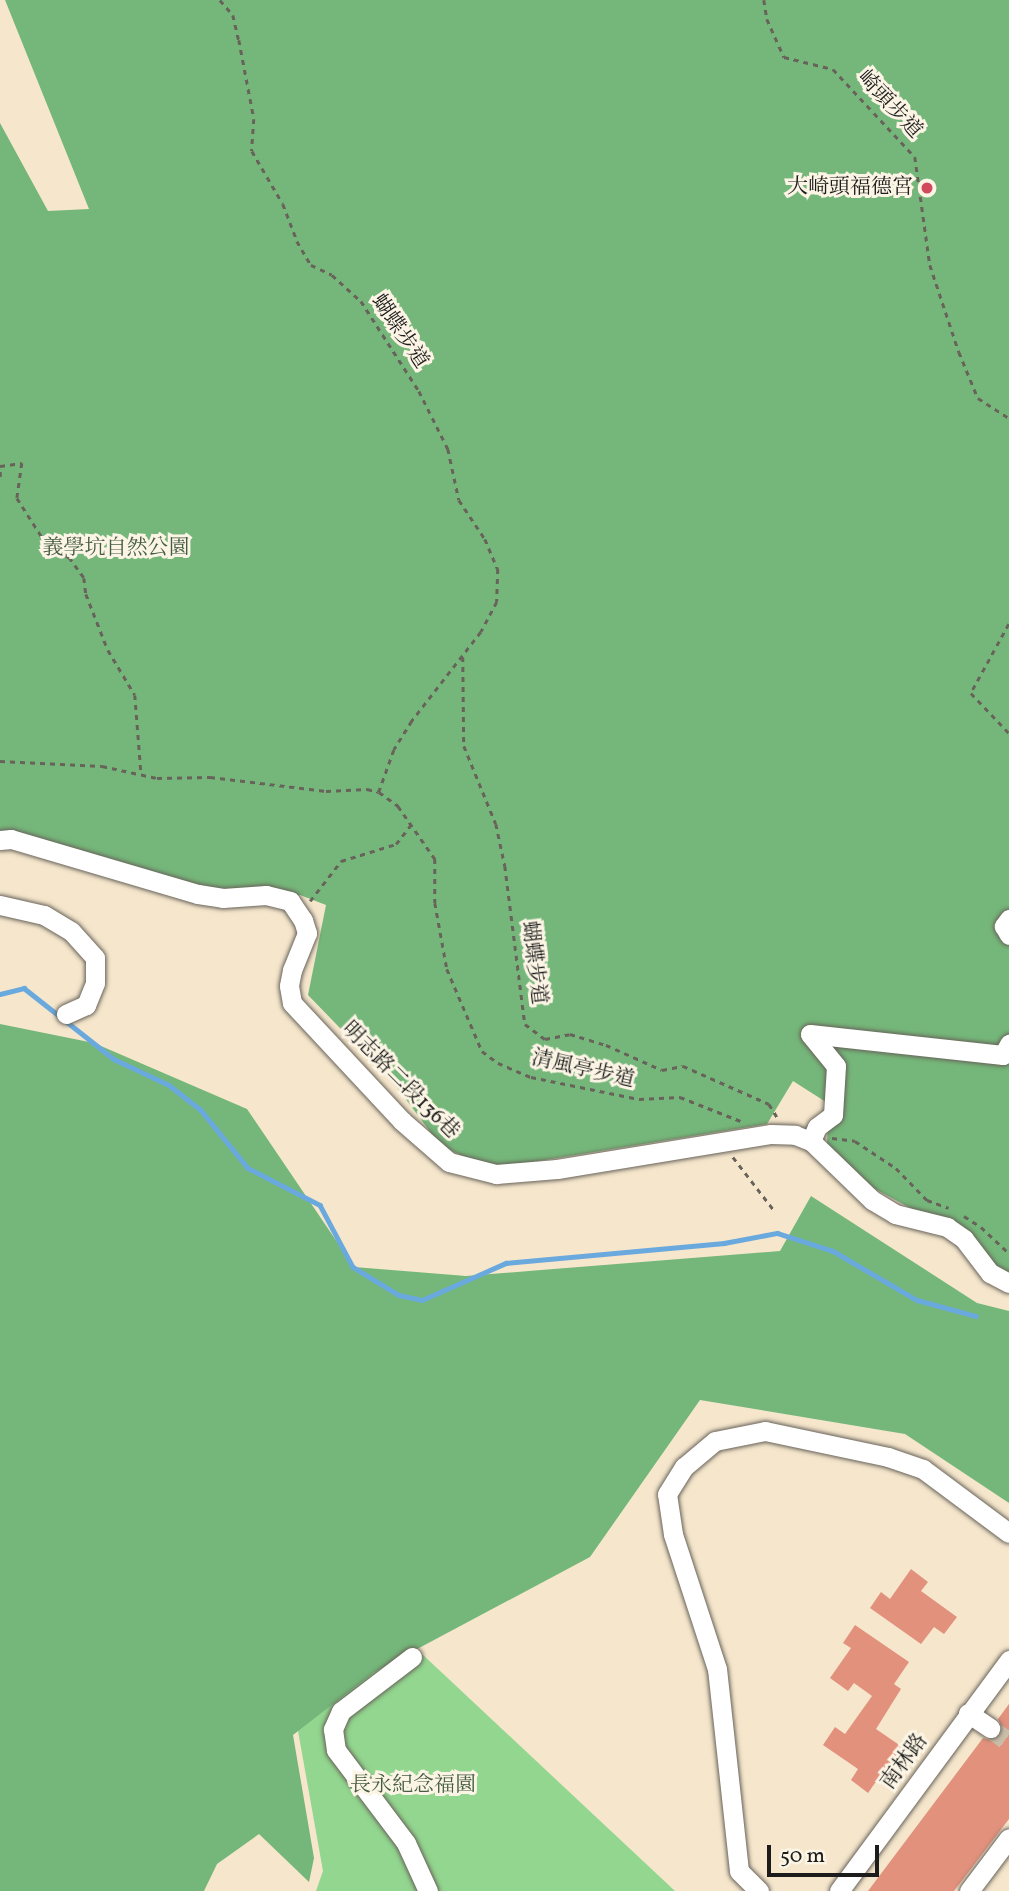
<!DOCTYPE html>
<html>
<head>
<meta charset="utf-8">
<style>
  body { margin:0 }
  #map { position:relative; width:1009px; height:1891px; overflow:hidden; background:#f5e6cc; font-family:Vollkorn,"Noto Serif TC",serif }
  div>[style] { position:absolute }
  .green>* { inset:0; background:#92d68f }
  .forest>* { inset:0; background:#75b77a }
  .stream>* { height:4.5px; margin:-2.25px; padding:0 2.25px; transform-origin:2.25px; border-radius:2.25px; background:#6aa9dd }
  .building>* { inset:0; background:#e2917d }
  .minor-tunnel>* { height:19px; margin-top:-9.5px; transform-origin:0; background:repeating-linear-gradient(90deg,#cabea9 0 19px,transparent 0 29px) }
  .path>* { height:2.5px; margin-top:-1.25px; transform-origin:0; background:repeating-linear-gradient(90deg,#68635a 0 5px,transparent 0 10px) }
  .roads { filter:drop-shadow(0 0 2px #68635a) drop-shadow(0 0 2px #68635a) }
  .minor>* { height:19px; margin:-9.5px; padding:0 9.5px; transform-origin:9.5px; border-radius:9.5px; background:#fff }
  .dots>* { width:19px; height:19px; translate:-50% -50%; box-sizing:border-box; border:4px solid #fcf5e5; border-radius:50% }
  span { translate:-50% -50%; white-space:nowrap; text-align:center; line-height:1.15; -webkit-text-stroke:6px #fcf5e5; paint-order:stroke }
  .street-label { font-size:21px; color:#1c1c1c }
  .poi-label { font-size:21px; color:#1c1c1c }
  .right { translate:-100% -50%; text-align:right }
  .park-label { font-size:21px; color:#455d44 }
  .scale { position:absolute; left:767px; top:1845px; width:112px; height:32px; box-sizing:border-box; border:4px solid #1c1c1c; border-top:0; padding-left:9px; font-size:21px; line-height:24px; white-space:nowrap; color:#1c1c1c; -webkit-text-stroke:5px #fcf5e5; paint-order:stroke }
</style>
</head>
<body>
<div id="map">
  <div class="green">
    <i style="clip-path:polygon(406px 1639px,675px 1891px,316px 1891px,323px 1871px,295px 1714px)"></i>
  </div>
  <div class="forest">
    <i style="clip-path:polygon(5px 0,1009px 0,1009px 1274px,993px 1269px,951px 1230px,862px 1182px,827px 1144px,829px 1104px,793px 1081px,767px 1124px,489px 1169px,440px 1145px,396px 1086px,308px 995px,326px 905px,300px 895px,237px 900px,0 835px,0 123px,48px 211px,89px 209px)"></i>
    <i style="clip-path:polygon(0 1024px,94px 1043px,247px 1109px,354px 1267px,466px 1276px,780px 1251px,811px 1196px,977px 1303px,1009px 1311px,1009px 1503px,905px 1434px,700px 1400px,590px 1557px,374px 1672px,293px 1735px,314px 1858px,309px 1882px,259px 1834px,217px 1864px,204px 1891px,0 1891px)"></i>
  </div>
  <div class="stream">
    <i style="left:0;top:994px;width:25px;rotate:-14deg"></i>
    <i style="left:24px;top:988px;width:115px;rotate:38.3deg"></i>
    <i style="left:114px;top:1059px;width:61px;rotate:25.3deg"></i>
    <i style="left:169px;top:1085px;width:39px;rotate:38deg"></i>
    <i style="left:200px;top:1109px;width:76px;rotate:50.9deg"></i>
    <i style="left:248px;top:1168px;width:81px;rotate:27.2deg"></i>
    <i style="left:320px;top:1205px;width:70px;rotate:62deg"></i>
    <i style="left:353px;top:1267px;width:54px;rotate:31.3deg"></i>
    <i style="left:399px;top:1295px;width:24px;rotate:12deg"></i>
    <i style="left:422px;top:1300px;width:92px;rotate:-23.8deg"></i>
    <i style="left:506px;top:1263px;width:219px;rotate:-5.2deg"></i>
    <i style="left:724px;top:1243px;width:54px;rotate:-10.7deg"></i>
    <i style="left:777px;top:1233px;width:59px;rotate:17.8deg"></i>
    <i style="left:833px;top:1251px;width:97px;rotate:30.3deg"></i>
    <i style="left:917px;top:1300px;width:61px;rotate:15.2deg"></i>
  </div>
  <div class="building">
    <i style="clip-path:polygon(911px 1569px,928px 1582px,921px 1591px,957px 1617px,944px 1634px,934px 1627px,921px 1644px,870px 1608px,881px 1592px,890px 1599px)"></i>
    <i style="clip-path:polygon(855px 1625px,909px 1662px,894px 1684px,901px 1689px,876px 1729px,911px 1753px,900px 1770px,889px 1763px,868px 1793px,851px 1780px,858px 1769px,823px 1745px,835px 1727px,845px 1734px,872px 1696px,854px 1683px,848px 1691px,830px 1678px,851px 1648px,843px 1643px)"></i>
    <i style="clip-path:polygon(1009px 1704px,1009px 1819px,954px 1891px,868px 1891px,983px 1738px,990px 1740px,1000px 1735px,1002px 1728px,998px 1719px)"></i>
  </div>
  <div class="minor-tunnel">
    <i style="left:990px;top:1728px;width:24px;rotate:36deg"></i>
  </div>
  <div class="path">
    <i style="left:220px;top:0;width:20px;rotate:49deg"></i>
    <i style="left:233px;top:15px;width:26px;rotate:77deg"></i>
    <i style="left:239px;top:40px;width:80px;rotate:79.2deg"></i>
    <i style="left:254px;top:119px;width:32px;rotate:94deg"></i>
    <i style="left:252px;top:151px;width:61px;rotate:59.7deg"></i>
    <i style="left:283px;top:204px;width:40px;rotate:69deg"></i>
    <i style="left:297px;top:241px;width:28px;rotate:60deg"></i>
    <i style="left:311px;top:265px;width:23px;rotate:25deg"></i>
    <i style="left:332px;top:275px;width:39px;rotate:42deg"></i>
    <i style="left:361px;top:301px;width:107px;rotate:57.2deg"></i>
    <i style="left:419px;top:391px;width:65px;rotate:63.4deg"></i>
    <i style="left:448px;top:449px;width:52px;rotate:77.8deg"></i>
    <i style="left:459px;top:500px;width:47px;rotate:56.3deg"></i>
    <i style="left:485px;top:539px;width:33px;rotate:67deg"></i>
    <i style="left:498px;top:569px;width:33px;rotate:92deg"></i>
    <i style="left:497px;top:602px;width:34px;rotate:118deg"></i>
    <i style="left:481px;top:632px;width:113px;rotate:127.8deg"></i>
    <i style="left:412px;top:721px;width:34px;rotate:122deg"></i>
    <i style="left:394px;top:750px;width:45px;rotate:109.7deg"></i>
    <i style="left:764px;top:0;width:19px;rotate:81deg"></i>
    <i style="left:767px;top:19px;width:42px;rotate:65.9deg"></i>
    <i style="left:784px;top:57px;width:50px;rotate:13.8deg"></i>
    <i style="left:833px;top:69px;width:120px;rotate:47deg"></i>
    <i style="left:915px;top:157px;width:109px;rotate:82.1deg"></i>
    <i style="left:930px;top:265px;width:92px;rotate:71.6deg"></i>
    <i style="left:959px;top:352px;width:50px;rotate:67.6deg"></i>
    <i style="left:978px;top:398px;width:37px;rotate:33deg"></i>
    <i style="left:0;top:466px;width:22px;rotate:-8deg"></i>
    <i style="left:22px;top:463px;width:35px;rotate:98deg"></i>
    <i style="left:17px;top:498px;width:56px;rotate:57.4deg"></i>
    <i style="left:47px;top:545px;width:25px;rotate:29deg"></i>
    <i style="left:69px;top:557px;width:26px;rotate:54deg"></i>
    <i style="left:84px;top:578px;width:16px;rotate:83deg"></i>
    <i style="left:86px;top:594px;width:60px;rotate:68.6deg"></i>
    <i style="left:108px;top:650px;width:52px;rotate:59deg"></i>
    <i style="left:135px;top:695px;width:77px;rotate:85.5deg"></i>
    <i style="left:0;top:477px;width:11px;rotate:-90deg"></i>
    <i style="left:1009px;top:624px;width:79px;rotate:118.8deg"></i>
    <i style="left:971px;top:693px;width:55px;rotate:46.5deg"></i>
    <i style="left:463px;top:657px;width:89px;rotate:89.4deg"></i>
    <i style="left:464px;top:746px;width:84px;rotate:67.7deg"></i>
    <i style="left:496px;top:824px;width:43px;rotate:77.9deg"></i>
    <i style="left:505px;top:866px;width:159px;rotate:82.8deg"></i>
    <i style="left:525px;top:1024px;width:25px;rotate:37deg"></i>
    <i style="left:545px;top:1039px;width:25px;rotate:-11deg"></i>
    <i style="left:570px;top:1034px;width:38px;rotate:17deg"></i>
    <i style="left:606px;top:1045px;width:61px;rotate:24.1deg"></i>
    <i style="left:662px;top:1070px;width:21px;rotate:-11deg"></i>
    <i style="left:683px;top:1066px;width:94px;rotate:23.8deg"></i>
    <i style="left:769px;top:1104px;width:15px;rotate:58deg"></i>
    <i style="left:0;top:761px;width:102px;rotate:2.8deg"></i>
    <i style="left:102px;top:766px;width:56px;rotate:12.3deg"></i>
    <i style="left:157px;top:778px;width:53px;rotate:-1.1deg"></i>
    <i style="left:210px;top:777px;width:117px;rotate:6.9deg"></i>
    <i style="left:326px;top:791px;width:41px;rotate:-2.8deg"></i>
    <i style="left:367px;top:789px;width:12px;rotate:14deg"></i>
    <i style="left:379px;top:792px;width:24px;rotate:36deg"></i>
    <i style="left:398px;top:806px;width:65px;rotate:55.1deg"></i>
    <i style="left:435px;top:859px;width:44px;rotate:90deg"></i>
    <i style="left:435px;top:903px;width:67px;rotate:79.7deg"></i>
    <i style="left:447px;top:969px;width:89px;rotate:66.9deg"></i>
    <i style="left:482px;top:1051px;width:20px;rotate:37deg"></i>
    <i style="left:498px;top:1063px;width:36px;rotate:23deg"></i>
    <i style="left:531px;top:1077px;width:110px;rotate:11.5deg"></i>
    <i style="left:639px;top:1099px;width:41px;rotate:-2.8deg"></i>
    <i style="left:680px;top:1097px;width:68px;rotate:21.6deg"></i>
    <i style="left:310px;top:901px;width:51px;rotate:-52.2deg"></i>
    <i style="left:341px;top:861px;width:58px;rotate:-17.2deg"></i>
    <i style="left:396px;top:844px;width:24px;rotate:-52deg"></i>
    <i style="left:832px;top:1138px;width:23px;rotate:7deg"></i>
    <i style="left:855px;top:1141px;width:49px;rotate:33.4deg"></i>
    <i style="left:896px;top:1168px;width:45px;rotate:45.9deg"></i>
    <i style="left:927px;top:1200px;width:23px;rotate:20deg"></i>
    <i style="left:733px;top:1157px;width:66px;rotate:52.4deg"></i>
    <i style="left:964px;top:1216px;width:20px;rotate:33deg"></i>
    <i style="left:981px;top:1227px;width:38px;rotate:43deg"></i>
  </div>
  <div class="roads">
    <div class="minor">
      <i style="left:0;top:840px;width:11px;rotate:-5deg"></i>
      <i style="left:11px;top:839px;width:195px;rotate:16.4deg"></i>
      <i style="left:198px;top:894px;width:25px;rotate:9deg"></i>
      <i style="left:223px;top:898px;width:43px;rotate:-4deg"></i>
      <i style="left:266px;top:895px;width:25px;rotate:14deg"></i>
      <i style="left:290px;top:901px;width:23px;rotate:56deg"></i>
      <i style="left:303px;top:920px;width:14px;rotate:73deg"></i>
      <i style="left:307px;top:933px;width:40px;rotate:112deg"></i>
      <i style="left:292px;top:970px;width:16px;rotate:101deg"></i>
      <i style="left:289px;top:986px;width:17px;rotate:80deg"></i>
      <i style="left:292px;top:1003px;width:161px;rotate:47deg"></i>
      <i style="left:402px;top:1121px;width:62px;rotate:41.1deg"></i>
      <i style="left:449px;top:1162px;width:49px;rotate:14.3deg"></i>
      <i style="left:496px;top:1174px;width:61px;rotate:-4.7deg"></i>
      <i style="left:557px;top:1169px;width:217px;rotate:-9.3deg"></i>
      <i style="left:771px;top:1134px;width:24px;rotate:2deg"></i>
      <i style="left:795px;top:1135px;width:17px;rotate:21deg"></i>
      <i style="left:811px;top:1141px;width:85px;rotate:44deg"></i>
      <i style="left:872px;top:1200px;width:27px;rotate:31deg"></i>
      <i style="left:895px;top:1214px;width:54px;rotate:14deg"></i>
      <i style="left:947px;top:1227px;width:21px;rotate:35deg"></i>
      <i style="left:964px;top:1239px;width:43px;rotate:52.6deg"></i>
      <i style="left:990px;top:1273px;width:21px;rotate:28deg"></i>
      <i style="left:0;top:905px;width:45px;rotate:12.8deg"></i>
      <i style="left:44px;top:915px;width:31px;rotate:31deg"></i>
      <i style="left:71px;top:931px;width:36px;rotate:48deg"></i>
      <i style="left:95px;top:958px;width:25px;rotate:90deg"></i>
      <i style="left:95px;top:983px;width:24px;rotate:112deg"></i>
      <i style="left:86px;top:1005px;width:22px;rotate:156deg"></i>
      <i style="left:1009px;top:919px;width:9px;rotate:126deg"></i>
      <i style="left:1004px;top:926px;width:10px;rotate:61deg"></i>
      <i style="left:811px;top:1141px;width:15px;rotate:-67deg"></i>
      <i style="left:817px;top:1127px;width:20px;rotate:-37deg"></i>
      <i style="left:833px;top:1115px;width:49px;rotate:-86.5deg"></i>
      <i style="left:836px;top:1066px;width:41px;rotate:-129.1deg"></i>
      <i style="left:810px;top:1034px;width:194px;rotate:6.2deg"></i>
      <i style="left:1003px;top:1055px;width:13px;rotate:-61deg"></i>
      <i style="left:412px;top:1657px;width:89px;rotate:142.7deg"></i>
      <i style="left:341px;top:1711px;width:20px;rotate:114deg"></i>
      <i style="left:333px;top:1729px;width:21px;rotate:82deg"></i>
      <i style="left:336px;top:1750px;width:116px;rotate:53deg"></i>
      <i style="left:406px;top:1843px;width:53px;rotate:65.4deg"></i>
      <i style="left:968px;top:1713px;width:27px;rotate:34deg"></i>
      <i style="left:759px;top:1891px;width:28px;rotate:-135deg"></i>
      <i style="left:739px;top:1871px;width:203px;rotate:-96.2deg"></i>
      <i style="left:717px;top:1669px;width:142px;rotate:-108.1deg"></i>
      <i style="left:673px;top:1534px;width:40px;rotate:-98.5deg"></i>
      <i style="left:667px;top:1494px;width:32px;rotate:-58deg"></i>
      <i style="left:684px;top:1467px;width:40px;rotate:-40deg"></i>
      <i style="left:715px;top:1441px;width:51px;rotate:-11.3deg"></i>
      <i style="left:765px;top:1431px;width:126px;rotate:11.9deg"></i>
      <i style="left:888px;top:1457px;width:37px;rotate:19deg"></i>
      <i style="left:923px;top:1469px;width:107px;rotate:36.7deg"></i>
      <i style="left:839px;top:1891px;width:287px;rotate:-53.6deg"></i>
      <i style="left:969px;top:1891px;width:66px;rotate:-53deg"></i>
    </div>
  </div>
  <div class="dots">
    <i style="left:927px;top:188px;background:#d1495b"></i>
  </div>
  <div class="street-label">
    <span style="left:889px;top:105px;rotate:47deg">崎頭步道</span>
    <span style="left:399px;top:332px;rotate:56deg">蝴蝶步道</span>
    <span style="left:533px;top:963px;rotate:83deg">蝴蝶步道</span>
    <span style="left:583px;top:1070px;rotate:13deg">清風亭步道</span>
    <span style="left:400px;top:1081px;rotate:45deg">明志路二段136巷</span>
    <span style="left:905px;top:1762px;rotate:-54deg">南林路</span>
  </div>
  <div class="poi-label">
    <span class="right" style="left:913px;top:188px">大崎頭福德宮</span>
  </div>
  <div class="park-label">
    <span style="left:116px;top:549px">義學坑自然公園</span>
    <span style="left:413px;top:1786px">長永紀念福園</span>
  </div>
  <div class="scale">50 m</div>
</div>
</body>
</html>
